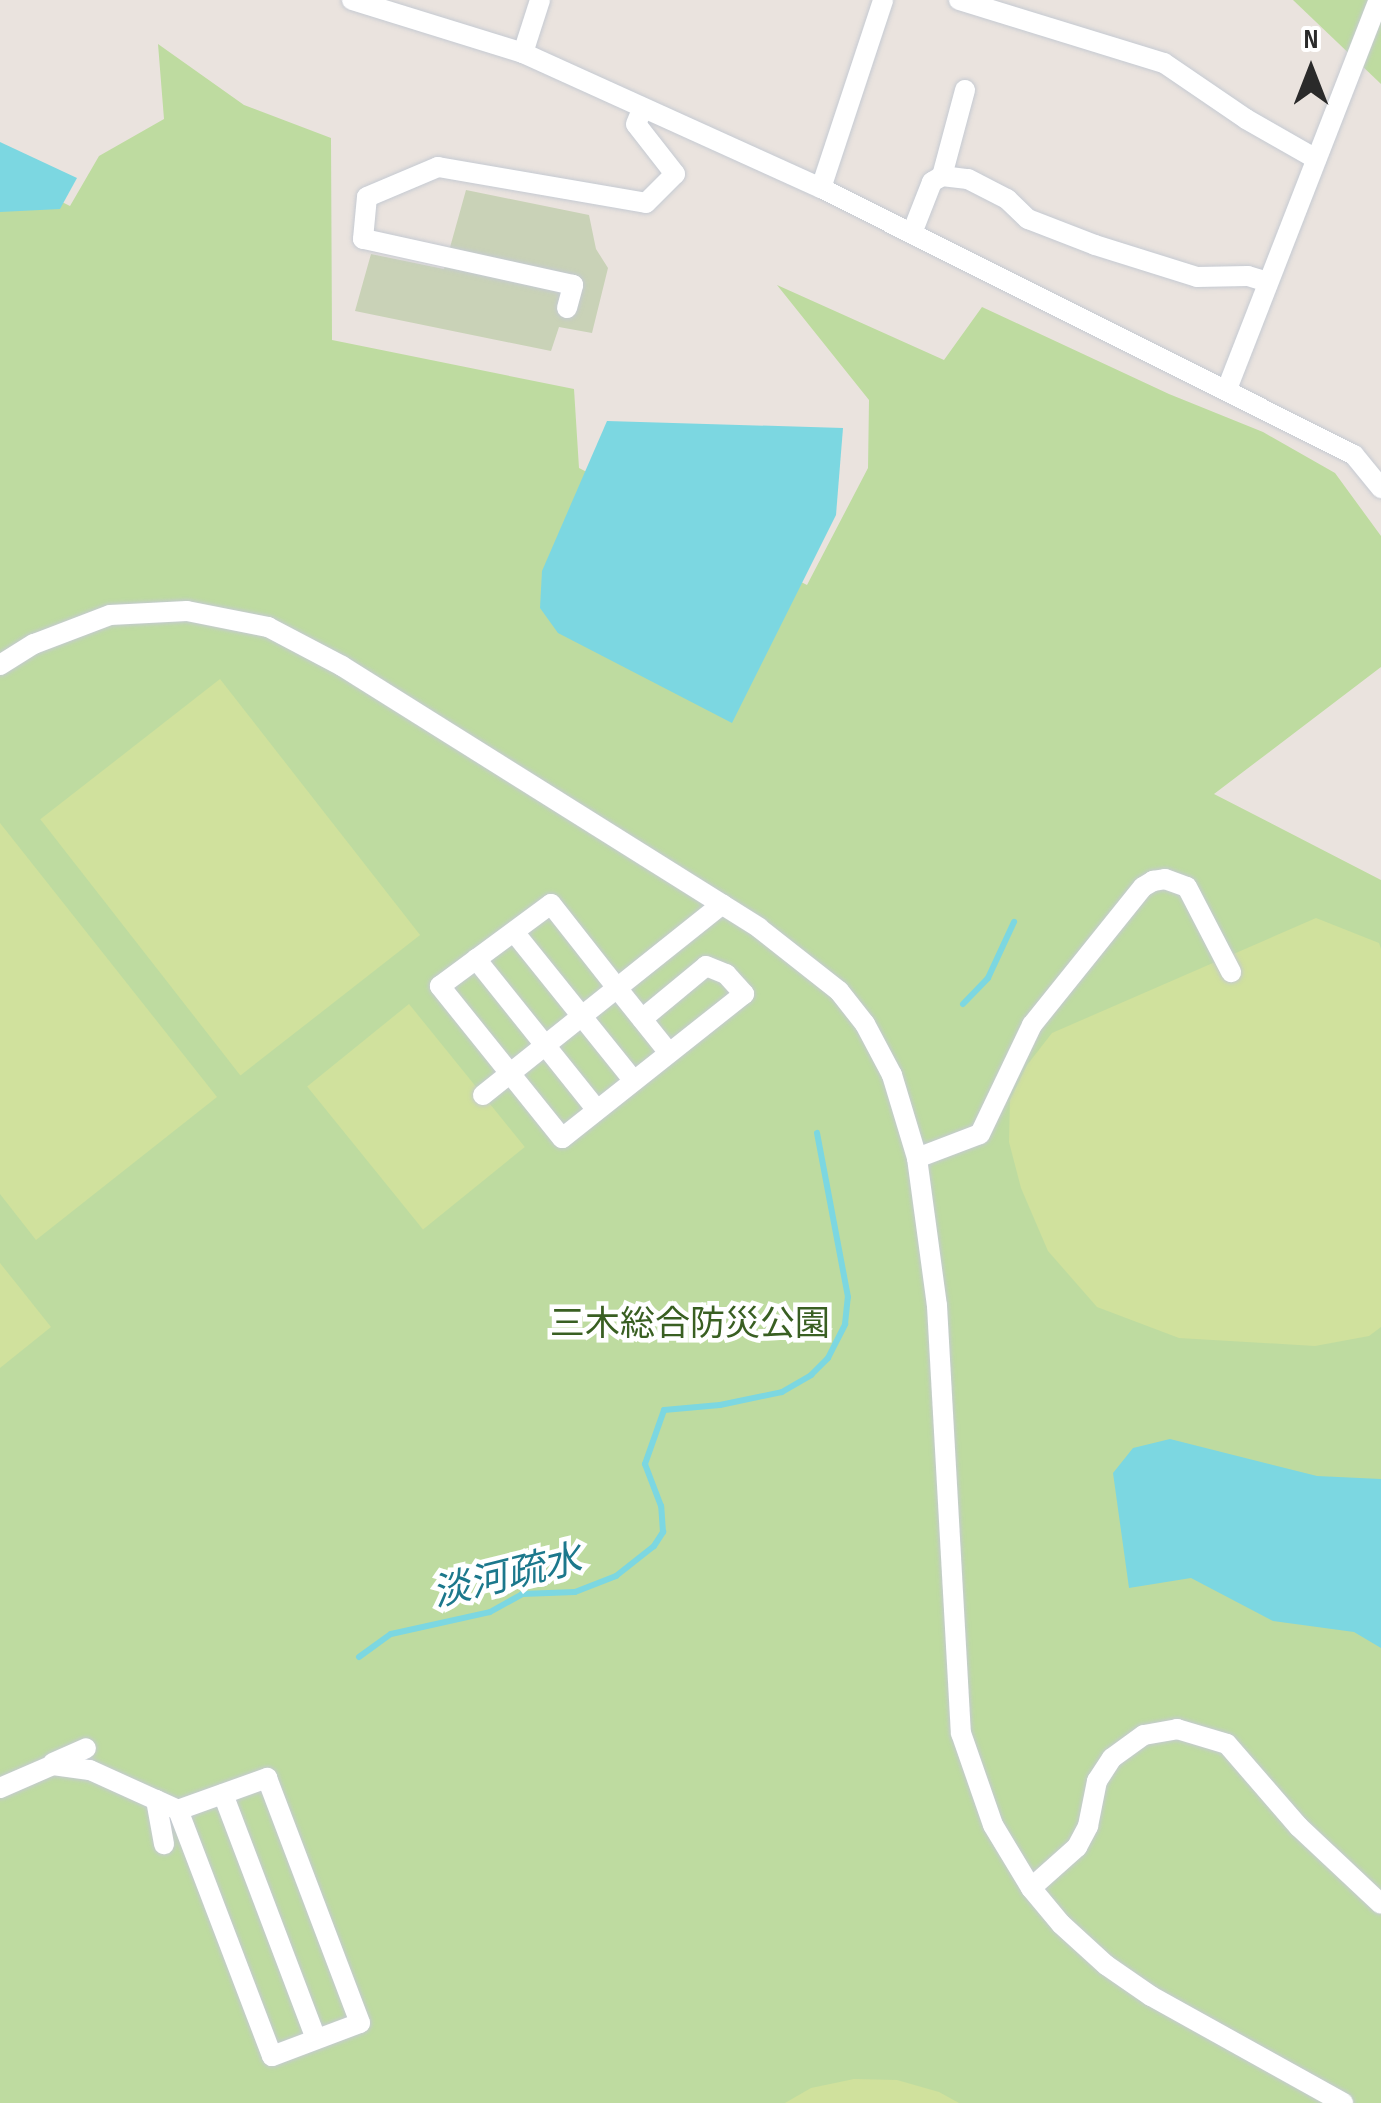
<!DOCTYPE html>
<html>
<head>
<meta charset="utf-8">
<style>
  body { margin:0 }
  #map { position:relative; width:1381px; height:2103px; overflow:hidden; background:#eae3de; font-family:"Sofia Sans Condensed","Noto Sans JP",sans-serif }
  div>[style] { position:absolute }
  .green>* { inset:0; background:#bedba0 }
  .cemetery>* { inset:0; background:#c9d2b7 }
  .pitch>* { inset:0; background:#d0e19d; transform-origin:0 0 }
  .water>* { inset:0; background:#7cd7e1 }
  .stream>* { height:6px; margin:-3px; padding:0 3px; transform-origin:3px; border-radius:3px; background:#7cd7e1 }
  .roads { filter:drop-shadow(0 0 2px #c5cad2) drop-shadow(0 0 2px #c5cad2) }
  .minor>* { height:20px; margin:-10px; padding:0 10px; transform-origin:10px; border-radius:10px; background:#fff }
  span { translate:-50% -50%; white-space:nowrap; text-align:center; line-height:1.15; -webkit-text-stroke:9px #fff; paint-order:stroke }
  .park-label { font-size:35px; color:#395f22 }
  .water-label { font-size:38px; color:#1c788c; font-style:italic }
  .north { position:absolute; left:1261px; top:20px; width:100px; height:100px; -webkit-text-stroke:8px #fff; paint-order:stroke; rotate:0deg; font-size:28px; font-weight:700; line-height:40px; text-align:center; color:#2a2a2a }
  .north::after { content:''; display:block; margin:auto; width:35px; height:45px; background:#2a2a2a; clip-path:polygon(50% 0,100% 100%,50% 72%,0 100%) }
</style>
</head>
<body>
<div id="map">
  <div class="green">
    <i style="clip-path:polygon(1293px 0,1381px 0,1381px 84px)"></i>
    <i style="clip-path:polygon(158px 44px,244px 105px,331px 138px,332px 340px,574px 389px,579px 468px,807px 585px,868px 468px,869px 400px,777px 285px,944px 360px,982px 307px,1169px 394px,1263px 432px,1335px 473px,1381px 536px,1381px 667px,1214px 794px,1381px 880px,1381px 2103px,0 2103px,0 171px,70px 206px,99px 156px,164px 119px)"></i>
  </div>
  <div class="cemetery">
    <i style="clip-path:polygon(466px 190px,589px 215px,596px 249px,608px 268px,592px 333px,559px 327px,551px 351px,355px 311px,371px 254px,444px 269px)"></i>
  </div>
  <div class="pitch">
    <i style="left:220px;top:679px;width:325px;height:228px;rotate:52deg"></i>
    <i style="clip-path:polygon(0 823px,217px 1097px,36px 1240px,0 1194px)"></i>
    <i style="clip-path:polygon(1316px 918px,1379px 943px,1381px 949px,1381px 1327px,1369px 1336px,1315px 1346px,1179px 1338px,1097px 1307px,1048px 1251px,1021px 1188px,1009px 1142px,1010px 1100px,1027px 1065px,1052px 1033px)"></i>
    <i style="left:409px;top:1004px;width:184px;height:131px;rotate:51deg"></i>
    <i style="clip-path:polygon(0 1263px,51px 1327px,0 1368px)"></i>
    <i style="clip-path:polygon(854px 2079px,897px 2080px,939px 2092px,959px 2103px,785px 2103px,811px 2088px)"></i>
  </div>
  <div class="water">
    <i style="clip-path:polygon(0 142px,77px 178px,60px 209px,0 212px)"></i>
    <i style="clip-path:polygon(607px 421px,843px 428px,836px 515px,732px 723px,558px 633px,540px 608px,542px 571px)"></i>
    <i style="clip-path:polygon(1170px 1439px,1317px 1476px,1381px 1479px,1381px 1648px,1354px 1632px,1273px 1621px,1191px 1578px,1129px 1588px,1113px 1473px,1133px 1448px)"></i>
  </div>
  <div class="stream">
    <i style="left:963px;top:1004px;width:36px;rotate:-46deg"></i>
    <i style="left:988px;top:978px;width:62px;rotate:-65.1deg"></i>
    <i style="left:359px;top:1657px;width:39px;rotate:-36deg"></i>
    <i style="left:391px;top:1634px;width:101px;rotate:-12.5deg"></i>
    <i style="left:490px;top:1612px;width:37px;rotate:-29deg"></i>
    <i style="left:522px;top:1594px;width:53px;rotate:-2.2deg"></i>
    <i style="left:575px;top:1592px;width:44px;rotate:-21.3deg"></i>
    <i style="left:616px;top:1576px;width:48px;rotate:-38.3deg"></i>
    <i style="left:654px;top:1546px;width:17px;rotate:-57deg"></i>
    <i style="left:663px;top:1532px;width:26px;rotate:-94deg"></i>
    <i style="left:661px;top:1506px;width:45px;rotate:-110.9deg"></i>
    <i style="left:645px;top:1464px;width:57px;rotate:-70.6deg"></i>
    <i style="left:664px;top:1410px;width:56px;rotate:-5.1deg"></i>
    <i style="left:720px;top:1405px;width:63px;rotate:-11.8deg"></i>
    <i style="left:782px;top:1392px;width:34px;rotate:-30deg"></i>
    <i style="left:811px;top:1375px;width:24px;rotate:-45deg"></i>
    <i style="left:828px;top:1358px;width:38px;rotate:-63deg"></i>
    <i style="left:845px;top:1324px;width:27px;rotate:-84deg"></i>
    <i style="left:848px;top:1297px;width:167px;rotate:-100.7deg"></i>
  </div>
  <div class="roads">
    <div class="minor">
      <i style="left:352px;top:0;width:179px;rotate:17.2deg"></i>
      <i style="left:523px;top:53px;width:327px;rotate:24.4deg"></i>
      <i style="left:821px;top:188px;width:596px;rotate:26.61deg"></i>
      <i style="left:1354px;top:455px;width:43px;rotate:50.7deg"></i>
      <i style="left:959px;top:0;width:214px;rotate:17.1deg"></i>
      <i style="left:1164px;top:63px;width:99px;rotate:34.3deg"></i>
      <i style="left:1246px;top:119px;width:81px;rotate:29.7deg"></i>
      <i style="left:523px;top:53px;width:56px;rotate:-72.2deg"></i>
      <i style="left:942px;top:176px;width:89px;rotate:-75deg"></i>
      <i style="left:821px;top:188px;width:198px;rotate:-71.7deg"></i>
      <i style="left:912px;top:233px;width:55px;rotate:-68.6deg"></i>
      <i style="left:932px;top:182px;width:12px;rotate:-31deg"></i>
      <i style="left:942px;top:176px;width:26px;rotate:7deg"></i>
      <i style="left:968px;top:179px;width:44px;rotate:27.1deg"></i>
      <i style="left:1007px;top:199px;width:29px;rotate:44deg"></i>
      <i style="left:1028px;top:219px;width:72px;rotate:21.2deg"></i>
      <i style="left:1095px;top:245px;width:107px;rotate:17.4deg"></i>
      <i style="left:1197px;top:277px;width:51px;rotate:-1.1deg"></i>
      <i style="left:1248px;top:276px;width:21px;rotate:17deg"></i>
      <i style="left:567px;top:308px;width:24px;rotate:-75deg"></i>
      <i style="left:573px;top:285px;width:215px;rotate:-167.6deg"></i>
      <i style="left:363px;top:239px;width:42px;rotate:-84.6deg"></i>
      <i style="left:367px;top:197px;width:77px;rotate:-22.9deg"></i>
      <i style="left:438px;top:167px;width:211px;rotate:9.8deg"></i>
      <i style="left:646px;top:203px;width:41px;rotate:-45deg"></i>
      <i style="left:675px;top:174px;width:63px;rotate:-128deg"></i>
      <i style="left:636px;top:124px;width:15px;rotate:-67deg"></i>
      <i style="left:1227px;top:389px;width:418px;rotate:-68.7deg"></i>
      <i style="left:0;top:665px;width:40px;rotate:-32deg"></i>
      <i style="left:34px;top:644px;width:81px;rotate:-20.9deg"></i>
      <i style="left:110px;top:615px;width:77px;rotate:-3deg"></i>
      <i style="left:187px;top:611px;width:83px;rotate:11.2deg"></i>
      <i style="left:268px;top:627px;width:84px;rotate:27.8deg"></i>
      <i style="left:342px;top:666px;width:492px;rotate:32.1deg"></i>
      <i style="left:759px;top:928px;width:102px;rotate:38.2deg"></i>
      <i style="left:839px;top:991px;width:42px;rotate:51.8deg"></i>
      <i style="left:865px;top:1024px;width:58px;rotate:62.1deg"></i>
      <i style="left:892px;top:1075px;width:87px;rotate:73.2deg"></i>
      <i style="left:917px;top:1158px;width:149px;rotate:82.3deg"></i>
      <i style="left:937px;top:1306px;width:428px;rotate:86.8deg"></i>
      <i style="left:961px;top:1733px;width:97px;rotate:70.8deg"></i>
      <i style="left:993px;top:1825px;width:74px;rotate:58.9deg"></i>
      <i style="left:1031px;top:1888px;width:47px;rotate:50.2deg"></i>
      <i style="left:1061px;top:1924px;width:61px;rotate:42.3deg"></i>
      <i style="left:1106px;top:1965px;width:55px;rotate:34.6deg"></i>
      <i style="left:1151px;top:1996px;width:220px;rotate:29.1deg"></i>
      <i style="left:514px;top:932px;width:191px;rotate:51.2deg"></i>
      <i style="left:476px;top:959px;width:193px;rotate:51.3deg"></i>
      <i style="left:642px;top:1019px;width:83px;rotate:-39.6deg"></i>
      <i style="left:706px;top:966px;width:22px;rotate:22deg"></i>
      <i style="left:726px;top:974px;width:27px;rotate:48deg"></i>
      <i style="left:744px;top:994px;width:232px;rotate:141.6deg"></i>
      <i style="left:562px;top:1138px;width:195px;rotate:-128.8deg"></i>
      <i style="left:440px;top:986px;width:138px;rotate:-36.5deg"></i>
      <i style="left:551px;top:904px;width:107px;rotate:51.8deg"></i>
      <i style="left:617px;top:988px;width:83px;rotate:51.3deg"></i>
      <i style="left:483px;top:1095px;width:306px;rotate:-38.6deg"></i>
      <i style="left:917px;top:1158px;width:67px;rotate:-20.9deg"></i>
      <i style="left:980px;top:1134px;width:121px;rotate:-64.5deg"></i>
      <i style="left:1032px;top:1025px;width:177px;rotate:-51.2deg"></i>
      <i style="left:1143px;top:887px;width:12px;rotate:-31deg"></i>
      <i style="left:1153px;top:881px;width:12px;rotate:-9deg"></i>
      <i style="left:1165px;top:879px;width:23px;rotate:20deg"></i>
      <i style="left:1187px;top:887px;width:96px;rotate:62.6deg"></i>
      <i style="left:53px;top:1763px;width:36px;rotate:-24deg"></i>
      <i style="left:0;top:1788px;width:58px;rotate:-23.5deg"></i>
      <i style="left:53px;top:1765px;width:37px;rotate:8deg"></i>
      <i style="left:90px;top:1770px;width:72px;rotate:24.4deg"></i>
      <i style="left:156px;top:1800px;width:45px;rotate:79.7deg"></i>
      <i style="left:223px;top:1794px;width:262px;rotate:69.2deg"></i>
      <i style="left:156px;top:1800px;width:24px;rotate:24deg"></i>
      <i style="left:178px;top:1810px;width:95px;rotate:-19.8deg"></i>
      <i style="left:267px;top:1778px;width:262px;rotate:69.2deg"></i>
      <i style="left:360px;top:2023px;width:94px;rotate:159.4deg"></i>
      <i style="left:272px;top:2056px;width:263px;rotate:-110.9deg"></i>
      <i style="left:1031px;top:1888px;width:62px;rotate:-41.7deg"></i>
      <i style="left:1077px;top:1847px;width:24px;rotate:-62deg"></i>
      <i style="left:1088px;top:1826px;width:46px;rotate:-78.7deg"></i>
      <i style="left:1097px;top:1781px;width:27px;rotate:-57deg"></i>
      <i style="left:1112px;top:1758px;width:39px;rotate:-36deg"></i>
      <i style="left:1144px;top:1735px;width:34px;rotate:-10deg"></i>
      <i style="left:1177px;top:1729px;width:52px;rotate:16.7deg"></i>
      <i style="left:1227px;top:1744px;width:110px;rotate:49.1deg"></i>
      <i style="left:1299px;top:1827px;width:112px;rotate:43.2deg"></i>
    </div>
  </div>
  <div class="park-label">
    <span style="left:690px;top:1325px">三木総合防災公園</span>
  </div>
  <div class="water-label">
    <span style="left:507px;top:1577px;rotate:-14deg">淡河疏水</span>
  </div>
  <div class="north">N</div>
</div>
</body>
</html>
